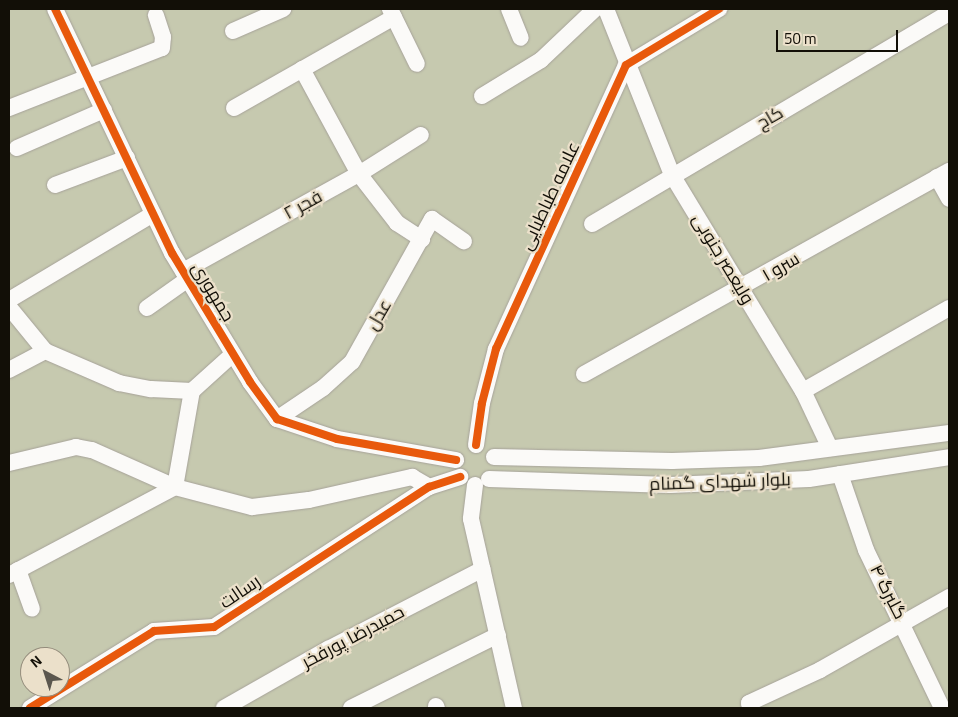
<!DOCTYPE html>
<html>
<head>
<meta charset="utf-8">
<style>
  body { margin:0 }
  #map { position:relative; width:958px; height:717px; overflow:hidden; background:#e3ddd2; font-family:Georgia,Cairo,serif }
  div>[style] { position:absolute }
  .green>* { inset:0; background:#c6c9af }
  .roads { filter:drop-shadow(0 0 1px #a6a299) drop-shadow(0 0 1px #a6a299) }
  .minor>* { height:16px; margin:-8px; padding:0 8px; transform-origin:8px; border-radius:8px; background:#fbfaf8 }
  .cycleway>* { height:8px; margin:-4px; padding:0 4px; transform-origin:4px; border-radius:4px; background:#e8590c }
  span { translate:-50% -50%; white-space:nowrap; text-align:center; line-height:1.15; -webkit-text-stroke:4.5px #ebe0ca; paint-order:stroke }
  .street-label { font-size:18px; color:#120f07 }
  .frame { position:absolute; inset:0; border:10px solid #120f07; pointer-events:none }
  .north { position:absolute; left:20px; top:647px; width:50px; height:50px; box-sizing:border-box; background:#ebe0ca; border:1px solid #948c7c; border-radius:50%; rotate:320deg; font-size:14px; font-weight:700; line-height:20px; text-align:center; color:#120f07 }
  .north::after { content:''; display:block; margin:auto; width:18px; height:22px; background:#5b574e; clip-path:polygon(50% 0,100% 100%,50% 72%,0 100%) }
  .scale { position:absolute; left:776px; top:30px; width:122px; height:22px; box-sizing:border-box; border:2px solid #120f07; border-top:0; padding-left:6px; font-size:15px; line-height:18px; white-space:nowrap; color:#120f07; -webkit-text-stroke:4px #ebe0ca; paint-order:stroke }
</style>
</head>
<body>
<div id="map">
  <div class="green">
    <i style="clip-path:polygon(evenodd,9px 9px,949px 9px,949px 708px,9px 708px,9px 9px,30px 657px,60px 657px,60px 687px,30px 687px,30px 657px)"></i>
  </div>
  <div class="roads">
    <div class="minor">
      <i style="left:55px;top:9px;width:271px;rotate:64.4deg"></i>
      <i style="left:172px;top:253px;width:151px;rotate:58.8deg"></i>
      <i style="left:250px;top:382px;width:46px;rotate:53.9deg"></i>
      <i style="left:277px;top:419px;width:63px;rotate:18.4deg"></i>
      <i style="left:337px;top:439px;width:121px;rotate:10deg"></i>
      <i style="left:390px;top:9px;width:61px;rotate:63.9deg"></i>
      <i style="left:509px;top:9px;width:31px;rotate:68deg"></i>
      <i style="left:606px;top:9px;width:179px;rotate:68.3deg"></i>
      <i style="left:672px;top:175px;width:253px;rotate:58.8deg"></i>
      <i style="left:803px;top:391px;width:63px;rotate:64.7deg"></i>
      <i style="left:233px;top:31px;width:55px;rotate:-23.7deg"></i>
      <i style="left:302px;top:69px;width:119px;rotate:61.5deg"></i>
      <i style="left:359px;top:174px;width:62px;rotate:52.2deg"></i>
      <i style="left:397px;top:223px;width:30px;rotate:33deg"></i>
      <i style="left:482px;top:96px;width:69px;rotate:-31.4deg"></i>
      <i style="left:541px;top:60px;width:74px;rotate:-43.4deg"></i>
      <i style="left:9px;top:108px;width:164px;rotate:-21.4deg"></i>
      <i style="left:162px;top:48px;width:11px;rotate:-85deg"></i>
      <i style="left:163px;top:37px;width:23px;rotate:-108deg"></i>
      <i style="left:234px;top:108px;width:184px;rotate:-29.6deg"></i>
      <i style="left:17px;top:148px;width:95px;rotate:-23.6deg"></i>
      <i style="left:937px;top:177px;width:25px;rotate:61deg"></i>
      <i style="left:55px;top:185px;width:77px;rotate:-20.6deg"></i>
      <i style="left:592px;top:224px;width:415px;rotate:-30.6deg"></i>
      <i style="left:183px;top:271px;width:201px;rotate:-28.9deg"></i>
      <i style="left:359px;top:174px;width:73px;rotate:-32.2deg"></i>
      <i style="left:9px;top:300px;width:168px;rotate:-30.8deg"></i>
      <i style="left:9px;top:307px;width:57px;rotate:50.7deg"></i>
      <i style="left:45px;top:351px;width:81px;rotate:23.4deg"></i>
      <i style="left:119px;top:383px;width:33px;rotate:11deg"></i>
      <i style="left:151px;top:389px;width:41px;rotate:2.8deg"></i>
      <i style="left:147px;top:308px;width:50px;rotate:-35.3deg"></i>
      <i style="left:9px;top:370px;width:41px;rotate:-27.8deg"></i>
      <i style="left:584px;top:374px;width:418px;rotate:-29.1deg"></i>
      <i style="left:803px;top:391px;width:168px;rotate:-29.6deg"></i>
      <i style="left:277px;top:419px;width:55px;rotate:-34deg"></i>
      <i style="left:323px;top:388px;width:39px;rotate:-42deg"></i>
      <i style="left:352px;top:362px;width:164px;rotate:-60.8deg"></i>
      <i style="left:432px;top:219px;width:39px;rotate:35deg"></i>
      <i style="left:476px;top:445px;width:42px;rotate:-81.9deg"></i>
      <i style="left:482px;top:403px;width:56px;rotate:-75.5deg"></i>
      <i style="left:496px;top:349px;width:312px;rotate:-65.4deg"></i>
      <i style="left:626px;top:65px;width:109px;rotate:-31.1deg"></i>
      <i style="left:494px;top:457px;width:178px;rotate:1.3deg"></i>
      <i style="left:672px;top:461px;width:87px;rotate:-2deg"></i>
      <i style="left:759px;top:458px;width:192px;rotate:-7.5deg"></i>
      <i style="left:9px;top:463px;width:69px;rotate:-13.4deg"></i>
      <i style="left:76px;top:447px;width:16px;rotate:11deg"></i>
      <i style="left:92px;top:450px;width:91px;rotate:24deg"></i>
      <i style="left:175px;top:487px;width:80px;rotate:14.6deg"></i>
      <i style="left:252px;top:507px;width:57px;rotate:-7deg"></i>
      <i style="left:309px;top:500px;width:106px;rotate:-12.6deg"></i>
      <i style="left:412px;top:477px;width:20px;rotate:30deg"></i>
      <i style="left:840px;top:474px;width:80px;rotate:71.1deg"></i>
      <i style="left:866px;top:550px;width:175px;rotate:64.3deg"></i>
      <i style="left:489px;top:479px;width:181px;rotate:1.9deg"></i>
      <i style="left:670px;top:485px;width:139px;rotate:-2.5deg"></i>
      <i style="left:809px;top:479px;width:142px;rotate:-8.9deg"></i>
      <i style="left:475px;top:485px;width:34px;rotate:97deg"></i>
      <i style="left:471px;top:519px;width:194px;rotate:77.2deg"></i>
      <i style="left:175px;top:487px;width:97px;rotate:-80deg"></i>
      <i style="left:192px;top:391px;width:55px;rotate:-42.1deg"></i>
      <i style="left:18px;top:570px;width:41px;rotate:70.3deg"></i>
      <i style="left:9px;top:575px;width:188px;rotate:-27.9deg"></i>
      <i style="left:436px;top:706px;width:2px;rotate:63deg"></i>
      <i style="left:30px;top:708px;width:146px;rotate:-31.8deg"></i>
      <i style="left:154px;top:631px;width:60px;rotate:-3.8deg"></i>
      <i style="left:214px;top:627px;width:257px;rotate:-33.1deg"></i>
      <i style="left:429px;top:487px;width:33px;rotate:-18deg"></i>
      <i style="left:224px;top:708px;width:120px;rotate:-29.6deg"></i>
      <i style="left:328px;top:649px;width:174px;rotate:-27.3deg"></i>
      <i style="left:351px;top:708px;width:164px;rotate:-26.4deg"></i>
      <i style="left:750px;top:708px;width:5px;rotate:-101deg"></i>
      <i style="left:749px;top:703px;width:78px;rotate:-24.9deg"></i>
      <i style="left:820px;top:670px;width:148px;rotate:-29.5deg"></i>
    </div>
  </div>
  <div class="cycleway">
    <i style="left:55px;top:9px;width:271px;rotate:64.4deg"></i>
    <i style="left:172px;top:253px;width:151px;rotate:58.8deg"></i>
    <i style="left:250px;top:382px;width:46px;rotate:53.9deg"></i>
    <i style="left:277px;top:419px;width:63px;rotate:18.4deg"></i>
    <i style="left:337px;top:439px;width:121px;rotate:10deg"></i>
    <i style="left:476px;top:445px;width:42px;rotate:-81.9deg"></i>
    <i style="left:482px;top:403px;width:56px;rotate:-75.5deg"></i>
    <i style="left:496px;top:349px;width:312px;rotate:-65.4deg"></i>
    <i style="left:626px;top:65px;width:109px;rotate:-31.1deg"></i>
    <i style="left:30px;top:708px;width:146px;rotate:-31.8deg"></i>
    <i style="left:154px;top:631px;width:60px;rotate:-3.8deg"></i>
    <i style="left:214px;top:627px;width:257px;rotate:-33.1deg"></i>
    <i style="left:429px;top:487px;width:33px;rotate:-18deg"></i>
  </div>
  <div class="street-label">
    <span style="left:770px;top:118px;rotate:-30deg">کاج</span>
    <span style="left:550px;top:196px;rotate:-65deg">علامه طباطبایی</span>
    <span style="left:303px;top:205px;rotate:-29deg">فجر ۲</span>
    <span style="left:723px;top:259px;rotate:59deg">ولیعصر جنوبی</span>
    <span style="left:781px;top:267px;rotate:-30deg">سرو ۱</span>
    <span style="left:213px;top:292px;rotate:59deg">جمهوری</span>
    <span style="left:379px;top:315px;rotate:-60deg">عدل</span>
    <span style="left:720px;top:482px;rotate:-2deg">بلوار شهدای گمنام</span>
    <span style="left:240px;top:592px;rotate:-34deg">رسالت</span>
    <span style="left:888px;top:592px;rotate:63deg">گلبرگ ۴</span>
    <span style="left:353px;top:637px;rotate:-28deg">حمیدرضا پورفخر</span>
  </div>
  <div class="frame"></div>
  <div class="north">N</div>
  <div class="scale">50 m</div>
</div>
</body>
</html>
